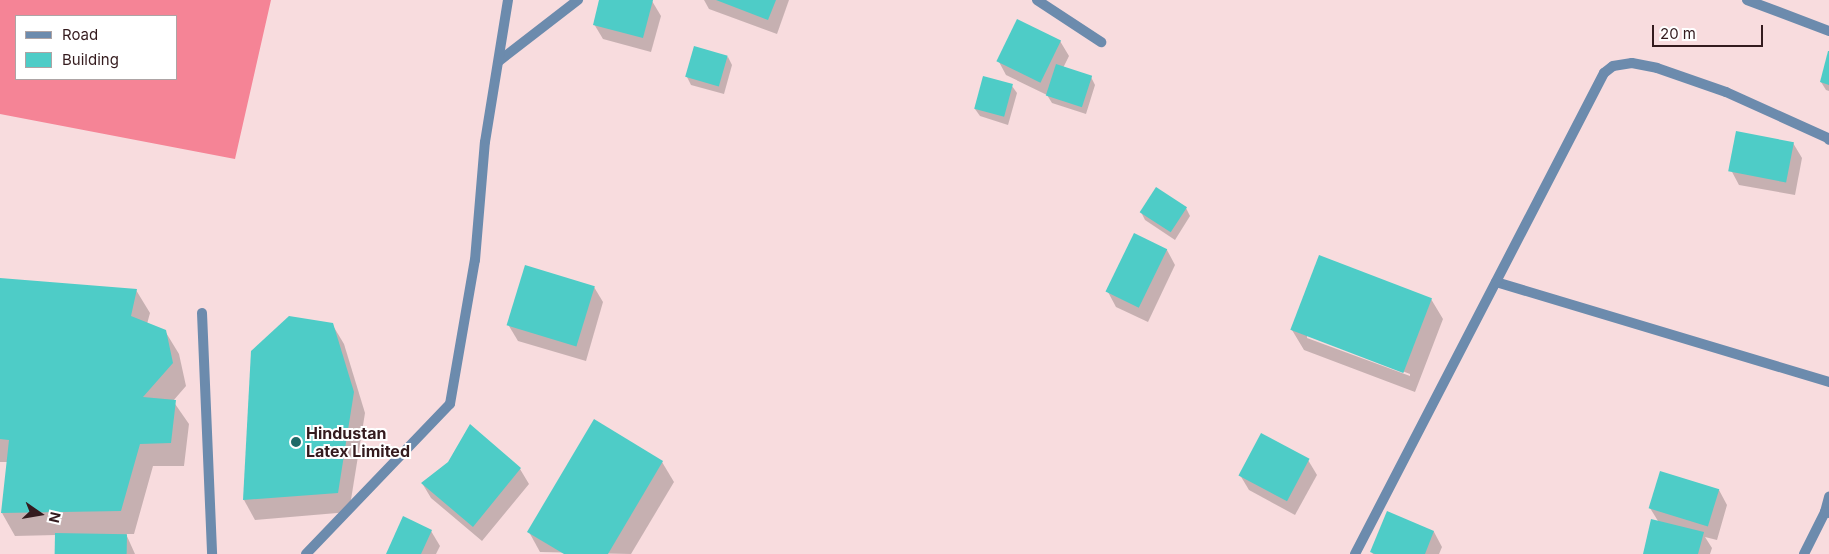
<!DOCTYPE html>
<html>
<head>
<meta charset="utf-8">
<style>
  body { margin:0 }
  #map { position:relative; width:1829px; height:554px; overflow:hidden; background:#f8dcde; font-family:Inter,sans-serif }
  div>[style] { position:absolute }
  .forest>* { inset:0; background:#f58496 }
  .shadow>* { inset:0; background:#0003 }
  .building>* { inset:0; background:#4eccc7; transform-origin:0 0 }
  .lane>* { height:10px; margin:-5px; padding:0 5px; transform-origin:5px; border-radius:5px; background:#6c8bad }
  .street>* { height:10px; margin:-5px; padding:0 5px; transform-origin:5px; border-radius:5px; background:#6c8bad }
  .dots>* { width:14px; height:14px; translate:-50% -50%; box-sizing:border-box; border:2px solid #fff; border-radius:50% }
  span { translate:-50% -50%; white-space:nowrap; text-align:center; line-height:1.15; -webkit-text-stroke:4px #fff; paint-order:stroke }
  .poi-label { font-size:16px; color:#341b1e; font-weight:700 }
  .left { translate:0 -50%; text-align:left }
  .legend { position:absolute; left:15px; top:15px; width:162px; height:65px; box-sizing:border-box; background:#fff; border:1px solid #aea4a5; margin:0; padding:6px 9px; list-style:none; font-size:15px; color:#341b1e }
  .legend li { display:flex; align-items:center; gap:10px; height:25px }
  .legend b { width:25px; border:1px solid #aea4a5 }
  .north { position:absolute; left:15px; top:489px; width:50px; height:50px; -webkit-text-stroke:4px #fff; paint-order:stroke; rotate:103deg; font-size:14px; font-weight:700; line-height:20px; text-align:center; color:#341b1e }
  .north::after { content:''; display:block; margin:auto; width:18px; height:22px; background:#341b1e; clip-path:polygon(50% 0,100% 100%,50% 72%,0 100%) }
  .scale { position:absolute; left:1652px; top:25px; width:111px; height:22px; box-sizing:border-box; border:2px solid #341b1e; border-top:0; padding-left:6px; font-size:15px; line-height:18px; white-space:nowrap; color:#341b1e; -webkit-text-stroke:4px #fff; paint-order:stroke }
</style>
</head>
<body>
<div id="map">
  <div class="forest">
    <i style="clip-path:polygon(evenodd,0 0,271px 0,235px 159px,0 114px,0 0,16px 16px,176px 16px,176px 79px,16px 79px,16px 16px)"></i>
  </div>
  <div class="shadow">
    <i style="clip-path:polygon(601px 0,652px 1px,661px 16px,651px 52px,603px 39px,594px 24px)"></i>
    <i style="clip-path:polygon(704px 0,789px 0,777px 34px,709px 9px)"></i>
    <i style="clip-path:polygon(1060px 41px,1069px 56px,1063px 68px,1091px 77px,1095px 85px,1086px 114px,1052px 103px,1047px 95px,1006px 75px,998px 60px)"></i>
    <i style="clip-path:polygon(1829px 53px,1829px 91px,1826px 90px,1821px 82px)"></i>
    <i style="clip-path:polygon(728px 57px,732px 65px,724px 94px,691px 85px,687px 77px)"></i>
    <i style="clip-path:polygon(1012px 86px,1017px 93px,1008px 125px,980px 116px,975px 109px)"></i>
    <i style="clip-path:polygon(1793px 143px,1802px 158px,1795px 195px,1739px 185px,1731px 170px)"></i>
    <i style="clip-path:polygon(1186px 208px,1190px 216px,1175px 240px,1145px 220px,1141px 212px)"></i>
    <i style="clip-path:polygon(1135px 235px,1167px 250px,1175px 265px,1148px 322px,1116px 307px,1108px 292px)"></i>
    <i style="clip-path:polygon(0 279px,136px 290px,150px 313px,147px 324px,165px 331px,179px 354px,186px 386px,173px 401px,189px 424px,184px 466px,153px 466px,134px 534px,126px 534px,135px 554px,56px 554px,56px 535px,15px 536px,2px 513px,8px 462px,0 462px)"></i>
    <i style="clip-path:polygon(594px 287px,603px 302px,586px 361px,518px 341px,509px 326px)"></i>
    <i style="clip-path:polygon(evenodd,1431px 299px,1443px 319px,1415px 392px,1304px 350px,1292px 330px,1431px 299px,1307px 335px,1410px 374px,1410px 376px,1307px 338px,1307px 335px)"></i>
    <i style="clip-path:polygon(332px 324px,344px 344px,365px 413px,349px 512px,255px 520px,244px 500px)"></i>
    <i style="clip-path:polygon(470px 426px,520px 469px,529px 484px,482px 541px,431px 498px,422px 483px,449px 463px)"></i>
    <i style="clip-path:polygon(1308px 460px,1317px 475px,1295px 515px,1249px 490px,1240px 475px)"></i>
    <i style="clip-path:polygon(662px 462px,674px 482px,631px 554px,540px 552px,529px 532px)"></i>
    <i style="clip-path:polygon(1719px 490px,1727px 505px,1717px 540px,1705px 537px,1712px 548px,1710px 554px,1644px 554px,1658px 521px,1650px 508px)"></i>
    <i style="clip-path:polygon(1388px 513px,1434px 532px,1442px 547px,1439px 554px,1373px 554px,1371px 551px)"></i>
    <i style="clip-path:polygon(431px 531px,440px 546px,436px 554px,388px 554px)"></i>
  </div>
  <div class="building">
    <i style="clip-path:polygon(599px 0,653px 0,643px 38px,593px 25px)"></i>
    <i style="clip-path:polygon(716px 0,776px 0,768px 20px)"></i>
    <i style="left:1017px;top:19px;width:49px;height:47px;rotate:26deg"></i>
    <i style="left:694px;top:46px;width:35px;height:32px;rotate:16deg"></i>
    <i style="clip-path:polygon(1828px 51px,1829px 51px,1829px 85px,1820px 82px)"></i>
    <i style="left:1056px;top:64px;width:38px;height:33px;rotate:18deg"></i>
    <i style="left:983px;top:76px;width:31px;height:34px;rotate:15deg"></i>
    <i style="left:1736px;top:131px;width:59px;height:41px;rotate:11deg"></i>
    <i style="left:1156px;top:187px;width:37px;height:30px;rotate:33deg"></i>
    <i style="left:1134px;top:233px;width:37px;height:65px;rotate:26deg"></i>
    <i style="left:1319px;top:255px;width:121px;height:80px;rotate:21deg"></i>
    <i style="left:525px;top:265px;width:73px;height:63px;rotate:17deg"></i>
    <i style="clip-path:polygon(0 278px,137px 289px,131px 316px,166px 330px,173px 363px,143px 397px,176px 400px,171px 443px,140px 444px,121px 511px,1px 513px,9px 440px,0 439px)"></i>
    <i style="clip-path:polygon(289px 316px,333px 323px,354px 392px,338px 493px,243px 500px,251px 351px)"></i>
    <i style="clip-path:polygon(594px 419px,663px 461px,608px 554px,564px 554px,527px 532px)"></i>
    <i style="clip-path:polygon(470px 424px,521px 468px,473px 527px,421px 483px,448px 462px)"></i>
    <i style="left:1261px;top:433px;width:55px;height:48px;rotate:28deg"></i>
    <i style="left:1660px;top:471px;width:62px;height:39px;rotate:17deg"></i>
    <i style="clip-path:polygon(1387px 511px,1434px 531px,1425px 554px,1375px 554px,1370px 552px)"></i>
    <i style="clip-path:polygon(403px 516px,432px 530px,421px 554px,386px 554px)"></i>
    <i style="clip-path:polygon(1651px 519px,1704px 532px,1698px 554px,1643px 554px)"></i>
    <i style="left:55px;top:533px;width:72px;height:21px;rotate:1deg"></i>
  </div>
  <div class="lane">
    <i style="left:1726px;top:92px;width:112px;rotate:24.3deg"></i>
    <i style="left:1828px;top:138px;width:2px;rotate:63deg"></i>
    <i style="left:202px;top:313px;width:241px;rotate:87.6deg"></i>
    <i style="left:1804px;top:554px;width:47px;rotate:-63.4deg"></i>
    <i style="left:1825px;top:512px;width:16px;rotate:-75deg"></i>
  </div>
  <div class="street">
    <i style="left:1037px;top:0;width:77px;rotate:33.3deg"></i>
    <i style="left:1747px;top:0;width:88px;rotate:20.7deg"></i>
    <i style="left:499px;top:61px;width:100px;rotate:-37.7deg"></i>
    <i style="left:1496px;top:282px;width:348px;rotate:16.7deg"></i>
    <i style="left:1825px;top:512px;width:4px;rotate:14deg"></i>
    <i style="left:306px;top:554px;width:208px;rotate:-46.2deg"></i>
    <i style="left:450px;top:404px;width:146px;rotate:-80.2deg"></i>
    <i style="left:475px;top:260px;width:118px;rotate:-85.2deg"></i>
    <i style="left:485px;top:142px;width:144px;rotate:-80.8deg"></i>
    <i style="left:1355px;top:554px;width:542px;rotate:-62.63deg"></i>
    <i style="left:1604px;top:73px;width:11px;rotate:-38deg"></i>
    <i style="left:1613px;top:66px;width:19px;rotate:-9deg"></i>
    <i style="left:1632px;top:63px;width:25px;rotate:11deg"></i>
    <i style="left:1657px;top:68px;width:73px;rotate:19.2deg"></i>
  </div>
  <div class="dots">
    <i style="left:296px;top:442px;background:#1e6a67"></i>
  </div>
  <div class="poi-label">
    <span class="left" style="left:306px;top:442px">Hindustan<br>Latex Limited</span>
  </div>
  <ul class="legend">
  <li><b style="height:6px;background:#6c8bad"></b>Road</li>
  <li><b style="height:14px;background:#4eccc7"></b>Building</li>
  </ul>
  <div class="north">N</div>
  <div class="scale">20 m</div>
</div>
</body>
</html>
